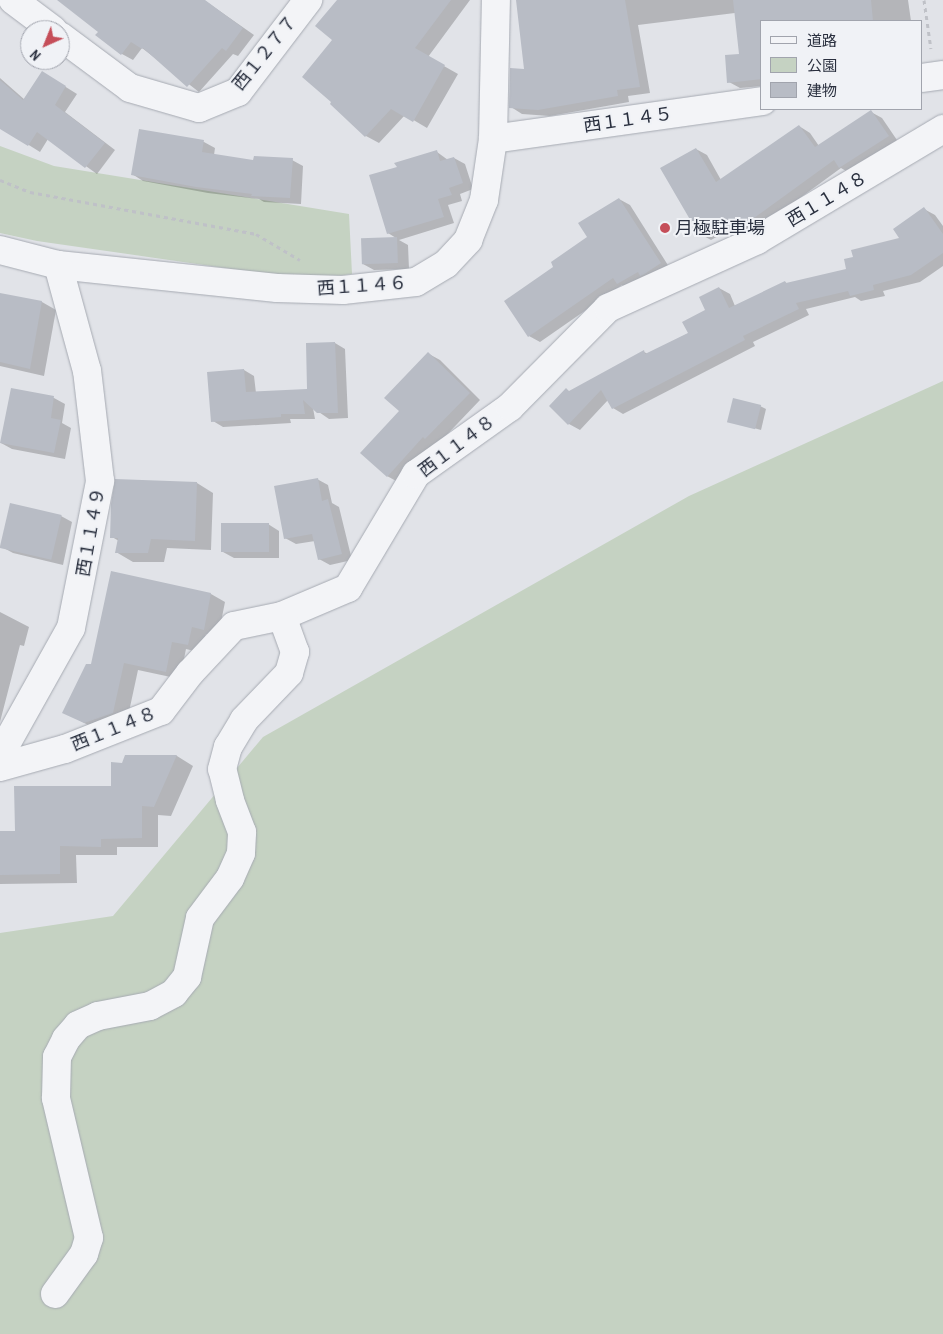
<!DOCTYPE html>
<html>
<head>
<meta charset="utf-8">
<style>
  body { margin:0 }
  #map { position:relative; width:943px; height:1334px; overflow:hidden; background:#e1e3e8; font-family:"Archivo Narrow","Noto Sans JP",sans-serif }
  div>[style] { position:absolute }
  .green>* { inset:0; background:#c5d2c2 }
  .shadow>* { inset:0; background:#0003 }
  .building>* { inset:0; background:#b8bcc5; transform-origin:0 0 }
  .path>* { height:3px; margin-top:-1.5px; transform-origin:0; background:repeating-linear-gradient(90deg,#bfc1c7 0 4px,transparent 0 8px) }
  .roads { filter:drop-shadow(0 0 1px #a6aab2) drop-shadow(0 0 1px #a6aab2) }
  .minor>* { height:28px; margin:-14px; padding:0 14px; transform-origin:14px; border-radius:14px; background:#f3f4f7 }
  .dots>* { width:14px; height:14px; translate:-50% -50%; box-sizing:border-box; border:2px solid #f0f2f6; border-radius:50% }
  span { translate:-50% -50%; white-space:nowrap; text-align:center; line-height:1.15; -webkit-text-stroke:4px #f0f2f6; paint-order:stroke }
  .street-label { font-size:18px; color:#2a303f }
  .poi-label { font-size:18px; color:#2a303f }
  .left { translate:0 -50%; text-align:left }
  .legend { position:absolute; left:760px; top:20px; width:162px; height:90px; box-sizing:border-box; background:#f0f2f6; border:1px solid #a1a4ad; margin:0; padding:6px 9px; list-style:none; font-size:15px; color:#2a303f }
  .legend li { display:flex; align-items:center; gap:10px; height:25px }
  .legend b { width:25px; border:1px solid #a1a4ad }
  .north { position:absolute; left:20px; top:20px; width:50px; height:50px; box-sizing:border-box; background:#f0f2f6; border:1px solid #a1a4ad; border-radius:50%; rotate:224deg; font-size:14px; font-weight:700; line-height:20px; text-align:center; color:#2a303f }
  .north::after { content:''; display:block; margin:auto; width:18px; height:22px; background:#c54e59; clip-path:polygon(50% 0,100% 100%,50% 72%,0 100%) }
</style>
</head>
<body>
<div id="map">
  <div class="green">
    <i style="clip-path:polygon(0 146px,54px 166px,349px 214px,352px 274px,309px 280px,37px 241px,0 233px)"></i>
    <i style="clip-path:polygon(943px 381px,943px 1334px,0 1334px,0 933px,113px 916px,263px 737px,689px 496px)"></i>
  </div>
  <div class="shadow">
    <i style="clip-path:polygon(59px 0,204px 0,254px 35px,238px 56px,233px 54px,199px 92px,142px 48px,133px 60px,122px 54px,99px 32px)"></i>
    <i style="clip-path:polygon(338px 0,470px 0,428px 57px,458px 74px,427px 128px,405px 115px,379px 143px,366px 136px,334px 40px)"></i>
    <i style="clip-path:polygon(517px 0,908px 0,911px 21px,762px 21px,762px 86px,740px 88px,729px 82px,756px 54px,751px 11px,638px 25px,650px 93px,628px 96px,629px 102px,550px 116px,522px 114px,511px 107px,525px 70px)"></i>
    <i style="clip-path:polygon(0 78px,25px 100px,53px 79px,77px 94px,65px 112px,115px 150px,97px 174px,48px 139px,40px 152px,0 127px)"></i>
    <i style="clip-path:polygon(871px 112px,882px 118px,899px 143px,851px 174px,841px 168px,744px 239px,733px 233px,731px 229px,711px 240px,700px 234px,696px 149px,707px 155px,721px 180px,799px 126px,810px 133px,819px 146px)"></i>
    <i style="clip-path:polygon(140px 130px,204px 142px,215px 148px,214px 155px,255px 161px,292px 160px,303px 166px,301px 204px,264px 202px,259px 199px,208px 193px,143px 181px,132px 174px)"></i>
    <i style="clip-path:polygon(437px 152px,448px 160px,454px 158px,465px 164px,473px 189px,460px 194px,462px 201px,448px 205px,454px 223px,399px 240px,408px 245px,409px 269px,374px 270px,363px 264px,396px 238px,388px 233px,405px 165px)"></i>
    <i style="clip-path:polygon(619px 199px,630px 205px,671px 270px,629px 290px,622px 285px,540px 342px,529px 336px,555px 267px,589px 238px)"></i>
    <i style="clip-path:polygon(924px 209px,935px 215px,943px 226px,943px 266px,920px 282px,883px 291px,885px 296px,861px 301px,855px 297px,806px 309px,809px 315px,753px 342px,755px 346px,623px 414px,613px 408px,608px 400px,580px 430px,569px 424px,570px 392px,644px 352px,648px 354px,689px 333px,707px 311px,719px 288px,730px 294px,735px 306px,785px 282px,788px 284px,848px 270px,854px 258px,901px 239px)"></i>
    <i style="clip-path:polygon(0 294px,42px 302px,56px 310px,44px 376px,0 366px)"></i>
    <i style="clip-path:polygon(335px 343px,345px 349px,348px 418px,329px 419px,313px 408px,315px 419px,290px 419px,291px 423px,223px 427px,213px 421px,244px 370px,254px 376px,256px 393px,309px 390px,307px 344px)"></i>
    <i style="clip-path:polygon(429px 354px,440px 360px,480px 400px,437px 445px,435px 443px,398px 482px,387px 476px,400px 411px)"></i>
    <i style="clip-path:polygon(12px 390px,54px 398px,65px 404px,62px 423px,71px 428px,65px 459px,12px 449px,1px 443px)"></i>
    <i style="clip-path:polygon(760px 406px,766px 409px,761px 430px,729px 421px)"></i>
    <i style="clip-path:polygon(317px 479px,328px 485px,332px 503px,339px 507px,352px 560px,330px 565px,319px 559px,315px 541px,296px 544px,285px 538px)"></i>
    <i style="clip-path:polygon(197px 483px,213px 493px,211px 550px,167px 548px,164px 562px,133px 562px,116px 552px,119px 541px,112px 537px)"></i>
    <i style="clip-path:polygon(61px 516px,72px 522px,63px 565px,13px 553px,2px 547px)"></i>
    <i style="clip-path:polygon(268px 524px,279px 531px,279px 558px,234px 558px,223px 552px)"></i>
    <i style="clip-path:polygon(112px 573px,211px 594px,225px 602px,218px 637px,206px 634px,202px 653px,186px 649px,180px 679px,138px 670px,127px 721px,99px 731px,64px 712px,92px 666px)"></i>
    <i style="clip-path:polygon(0 612px,29px 627px,24px 646px,20px 645px,0 722px)"></i>
    <i style="clip-path:polygon(177px 756px,193px 766px,171px 816px,158px 815px,158px 847px,117px 847px,117px 855px,76px 855px,77px 883px,0 884px,0 833px,16px 832px,113px 787px,126px 757px)"></i>
  </div>
  <div class="building">
    <i style="clip-path:polygon(57px 0,205px 0,243px 28px,226px 51px,222px 48px,187px 87px,143px 48px,142px 49px,131px 42px,121px 55px,95px 35px,98px 32px)"></i>
    <i style="clip-path:polygon(337px 0,451px 0,415px 48px,445px 65px,413px 122px,391px 109px,365px 137px,330px 104px,331px 102px,302px 77px,332px 40px,315px 26px)"></i>
    <i style="clip-path:polygon(516px 0,625px 0,640px 87px,617px 90px,618px 96px,538px 110px,509px 108px,510px 68px,524px 69px)"></i>
    <i style="clip-path:polygon(733px 0,871px 0,873px 21px,762px 21px,762px 79px,727px 83px,725px 55px,739px 54px)"></i>
    <i style="clip-path:polygon(42px 71px,66px 86px,55px 105px,105px 143px,85px 168px,37px 132px,28px 146px,0 129px,0 80px,23px 100px)"></i>
    <i style="clip-path:polygon(871px 110px,889px 136px,839px 168px,834px 160px,732px 234px,725px 220px,699px 235px,660px 168px,696px 148px,716px 182px,799px 125px,815px 147px)"></i>
    <i style="clip-path:polygon(139px 129px,204px 140px,202px 152px,253px 160px,254px 156px,293px 158px,290px 198px,251px 196px,252px 194px,196px 187px,131px 175px)"></i>
    <i style="clip-path:polygon(437px 150px,440px 161px,454px 157px,463px 183px,449px 188px,452px 195px,438px 199px,444px 217px,387px 234px,369px 175px,397px 167px,394px 163px)"></i>
    <i style="clip-path:polygon(619px 198px,661px 263px,643px 275px,640px 276px,638px 272px,617px 284px,613px 278px,528px 337px,504px 301px,553px 267px,551px 262px,587px 237px,578px 223px)"></i>
    <i style="clip-path:polygon(924px 207px,943px 234px,943px 253px,911px 275px,873px 285px,874px 290px,850px 296px,848px 291px,796px 303px,799px 309px,743px 336px,745px 340px,612px 409px,601px 390px,568px 425px,549px 406px,566px 388px,569px 391px,644px 350px,645px 354px,688px 333px,682px 322px,705px 310px,699px 297px,719px 287px,729px 308px,785px 281px,786px 283px,846px 269px,844px 259px,853px 257px,851px 250px,899px 238px,893px 229px)"></i>
    <i style="left:397px;top:237px;width:26px;height:36px;rotate:88deg"></i>
    <i style="clip-path:polygon(0 293px,42px 301px,30px 369px,0 362px)"></i>
    <i style="clip-path:polygon(335px 342px,338px 413px,317px 413px,303px 400px,305px 414px,281px 414px,281px 417px,211px 422px,207px 372px,244px 369px,246px 392px,307px 389px,306px 343px)"></i>
    <i style="clip-path:polygon(428px 352px,470px 393px,425px 439px,423px 437px,387px 477px,360px 453px,399px 411px,384px 398px)"></i>
    <i style="clip-path:polygon(11px 388px,54px 396px,51px 418px,61px 420px,54px 453px,0 443px)"></i>
    <i style="left:733px;top:398px;width:29px;height:25px;rotate:14deg"></i>
    <i style="clip-path:polygon(318px 478px,322px 501px,328px 499px,342px 554px,318px 560px,312px 534px,284px 539px,274px 486px)"></i>
    <i style="clip-path:polygon(115px 479px,197px 482px,195px 541px,151px 539px,148px 553px,115px 553px,118px 538px,110px 538px,111px 504px)"></i>
    <i style="left:10px;top:503px;width:53px;height:46px;rotate:13deg"></i>
    <i style="left:221px;top:523px;width:48px;height:29px"></i>
    <i style="clip-path:polygon(111px 571px,211px 593px,204px 630px,192px 627px,188px 645px,172px 642px,166px 672px,124px 663px,113px 713px,84px 723px,62px 713px,86px 664px,91px 664px)"></i>
    <i style="clip-path:polygon(125px 755px,177px 755px,154px 807px,142px 806px,142px 838px,101px 839px,101px 847px,60px 846px,60px 874px,0 875px,0 831px,15px 831px,14px 786px,111px 786px,111px 762px,122px 763px)"></i>
  </div>
  <div class="path">
    <i style="left:924px;top:0;width:49px;rotate:81.9deg"></i>
    <i style="left:0;top:180px;width:32px;rotate:22deg"></i>
    <i style="left:30px;top:192px;width:230px;rotate:10.5deg"></i>
    <i style="left:256px;top:234px;width:51px;rotate:30.6deg"></i>
  </div>
  <div class="roads">
    <div class="minor">
      <i style="left:13px;top:0;width:50px;rotate:36.9deg"></i>
      <i style="left:60px;top:36px;width:87px;rotate:36.6deg"></i>
      <i style="left:130px;top:88px;width:72px;rotate:16.2deg"></i>
      <i style="left:199px;top:108px;width:42px;rotate:-22.3deg"></i>
      <i style="left:238px;top:92px;width:116px;rotate:-52.7deg"></i>
      <i style="left:922px;top:78px;width:21px;rotate:-8deg"></i>
      <i style="left:493px;top:139px;width:272px;rotate:-8deg"></i>
      <i style="left:0;top:250px;width:60px;rotate:14.5deg"></i>
      <i style="left:58px;top:265px;width:220px;rotate:6deg"></i>
      <i style="left:277px;top:288px;width:66px;rotate:1.7deg"></i>
      <i style="left:343px;top:290px;width:73px;rotate:-6.3deg"></i>
      <i style="left:416px;top:282px;width:35px;rotate:-31deg"></i>
      <i style="left:446px;top:264px;width:33px;rotate:-47deg"></i>
      <i style="left:468px;top:240px;width:43px;rotate:-68.2deg"></i>
      <i style="left:484px;top:200px;width:62px;rotate:-81.6deg"></i>
      <i style="left:493px;top:139px;width:139px;rotate:-88.8deg"></i>
      <i style="left:0;top:755px;width:145px;rotate:-60.8deg"></i>
      <i style="left:71px;top:628px;width:150px;rotate:-78.8deg"></i>
      <i style="left:100px;top:481px;width:111px;rotate:-96.7deg"></i>
      <i style="left:87px;top:371px;width:110px;rotate:-105.3deg"></i>
      <i style="left:0;top:767px;width:67px;rotate:-15.5deg"></i>
      <i style="left:65px;top:749px;width:103px;rotate:-21.6deg"></i>
      <i style="left:161px;top:711px;width:48px;rotate:-52.7deg"></i>
      <i style="left:190px;top:673px;width:64px;rotate:-46.9deg"></i>
      <i style="left:234px;top:626px;width:49px;rotate:-11.8deg"></i>
      <i style="left:282px;top:616px;width:72px;rotate:-23deg"></i>
      <i style="left:348px;top:588px;width:133px;rotate:-59.2deg"></i>
      <i style="left:416px;top:474px;width:115px;rotate:-35.5deg"></i>
      <i style="left:510px;top:407px;width:139px;rotate:-45.3deg"></i>
      <i style="left:608px;top:308px;width:164px;rotate:-24.5deg"></i>
      <i style="left:757px;top:240px;width:217px;rotate:-30.8deg"></i>
      <i style="left:55px;top:1294px;width:49px;rotate:-54.1deg"></i>
      <i style="left:84px;top:1254px;width:17px;rotate:-73deg"></i>
      <i style="left:89px;top:1238px;width:144px;rotate:-103.3deg"></i>
      <i style="left:56px;top:1098px;width:41px;rotate:-88.6deg"></i>
      <i style="left:57px;top:1057px;width:20px;rotate:-63deg"></i>
      <i style="left:66px;top:1039px;width:18px;rotate:-49deg"></i>
      <i style="left:78px;top:1025px;width:22px;rotate:-24deg"></i>
      <i style="left:98px;top:1016px;width:53px;rotate:-10.9deg"></i>
      <i style="left:150px;top:1006px;width:27px;rotate:-28deg"></i>
      <i style="left:174px;top:993px;width:21px;rotate:-51deg"></i>
      <i style="left:187px;top:977px;width:60px;rotate:-77.6deg"></i>
      <i style="left:200px;top:918px;width:50px;rotate:-53.1deg"></i>
      <i style="left:230px;top:878px;width:27px;rotate:-66deg"></i>
      <i style="left:241px;top:853px;width:21px;rotate:-87deg"></i>
      <i style="left:242px;top:832px;width:34px;rotate:-111deg"></i>
      <i style="left:230px;top:800px;width:32px;rotate:-104deg"></i>
      <i style="left:222px;top:769px;width:23px;rotate:-75deg"></i>
      <i style="left:228px;top:747px;width:31px;rotate:-59deg"></i>
      <i style="left:244px;top:720px;width:65px;rotate:-46.2deg"></i>
      <i style="left:289px;top:673px;width:22px;rotate:-74deg"></i>
      <i style="left:295px;top:652px;width:38px;rotate:-110deg"></i>
    </div>
  </div>
  <div class="dots">
    <i style="left:665px;top:228px;background:#c54e59"></i>
  </div>
  <div class="street-label">
    <span style="left:265px;top:53px;rotate:-51deg">西１２７７</span>
    <span style="left:628px;top:120px;rotate:-8deg">西１１４５</span>
    <span style="left:827px;top:199px;rotate:-31deg">西１１４８</span>
    <span style="left:362px;top:286px;rotate:-4deg">西１１４６</span>
    <span style="left:457px;top:446px;rotate:-37deg">西１１４８</span>
    <span style="left:91px;top:532px;rotate:-80deg">西１１４９</span>
    <span style="left:114px;top:729px;rotate:-22deg">西１１４８</span>
  </div>
  <div class="poi-label">
    <span class="left" style="left:675px;top:228px">月極駐車場</span>
  </div>
  <ul class="legend">
  <li><b style="height:6px;background:#f3f4f7"></b>道路</li>
  <li><b style="height:14px;background:#c5d2c2"></b>公園</li>
  <li><b style="height:14px;background:#b8bcc5"></b>建物</li>
  </ul>
  <div class="north">N</div>
</div>
</body>
</html>
